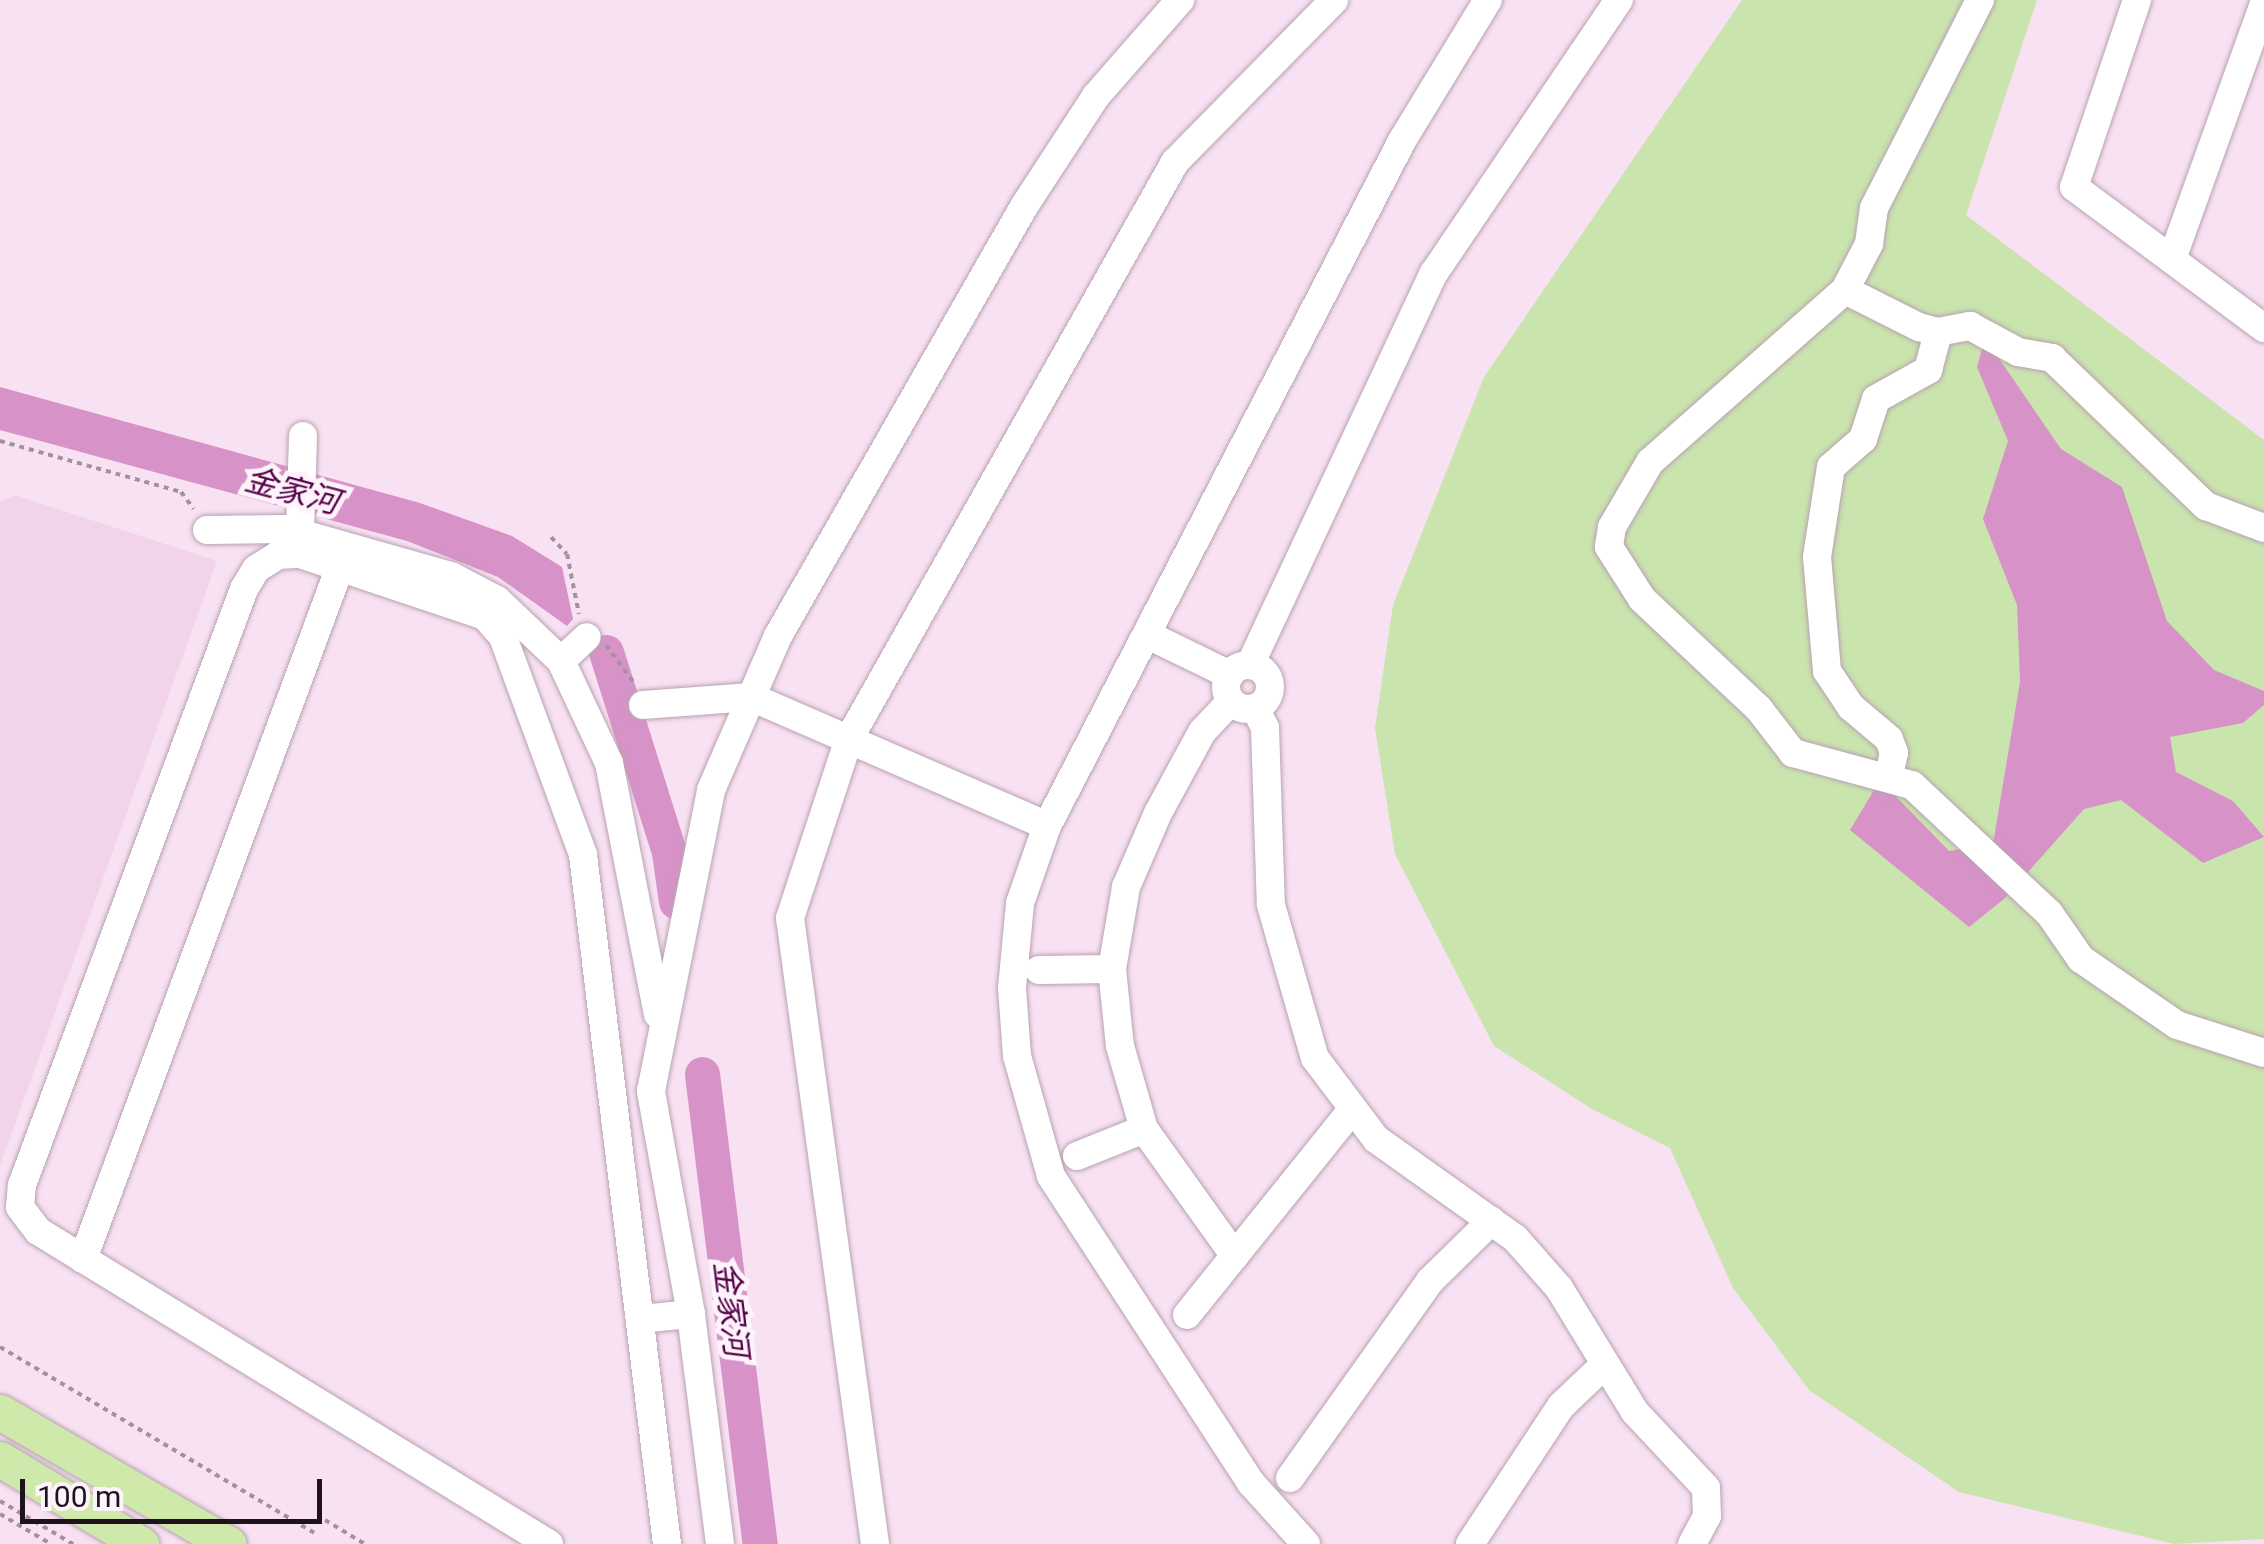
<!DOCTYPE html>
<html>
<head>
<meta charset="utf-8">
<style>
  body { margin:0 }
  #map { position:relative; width:2264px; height:1544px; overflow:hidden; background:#f8e1f2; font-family:Roboto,"Noto Sans SC",sans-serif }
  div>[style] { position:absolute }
  .built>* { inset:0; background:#f2d4ea }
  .green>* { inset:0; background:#cae4ad }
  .water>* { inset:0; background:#d793c7 }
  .river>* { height:35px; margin:-17.5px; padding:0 17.5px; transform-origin:17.5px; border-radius:17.5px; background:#d793c7 }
  .path>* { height:4px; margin-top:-2px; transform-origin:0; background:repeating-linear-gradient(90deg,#a3919e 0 5px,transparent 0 10px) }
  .roads { filter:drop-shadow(0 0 2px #b8a2b2) drop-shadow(0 0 2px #b8a2b2) }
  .minor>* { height:28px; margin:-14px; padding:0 14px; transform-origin:14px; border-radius:14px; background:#fff }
  .minor>.ring { margin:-14px; padding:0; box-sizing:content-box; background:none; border:28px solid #fff; border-radius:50% }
  .major>* { height:35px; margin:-17.5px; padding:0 17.5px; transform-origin:17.5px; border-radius:17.5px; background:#cee9aa }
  span { translate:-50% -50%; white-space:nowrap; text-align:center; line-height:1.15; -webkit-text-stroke:10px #fdf3fa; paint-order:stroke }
  .water-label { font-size:32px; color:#56024a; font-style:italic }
  .scale { position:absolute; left:20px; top:1479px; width:302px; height:45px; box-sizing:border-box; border:5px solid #1c141a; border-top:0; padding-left:12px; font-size:30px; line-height:35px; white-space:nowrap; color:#1c141a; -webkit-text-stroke:8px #fdf3fa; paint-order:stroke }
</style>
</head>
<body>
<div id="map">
  <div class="built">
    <i style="clip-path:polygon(15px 495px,217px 561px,0 1166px,0 502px)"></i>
  </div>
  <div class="green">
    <i style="clip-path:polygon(1742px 0,2037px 0,1966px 215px,2264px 440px,2264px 1539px,2174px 1544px,1959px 1492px,1809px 1390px,1733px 1288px,1670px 1148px,1592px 1109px,1494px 1046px,1395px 854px,1375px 728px,1393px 605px,1484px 377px)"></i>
  </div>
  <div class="water">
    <i style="clip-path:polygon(1985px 338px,2061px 449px,2122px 487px,2167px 621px,2214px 670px,2264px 691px,2264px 705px,2243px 723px,2170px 737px,2176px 772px,2233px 801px,2264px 837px,2203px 863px,2121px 800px,2084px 809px,2004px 899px,1969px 927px,1850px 830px,1880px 780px,1949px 851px,1993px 844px,2020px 682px,2017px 605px,1983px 519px,2008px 441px,1977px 367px)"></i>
    <i style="clip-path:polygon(0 387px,420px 503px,512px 536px,562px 567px,573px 619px,567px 626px,498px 577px,407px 541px,0 430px)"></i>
  </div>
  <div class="river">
    <i style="left:606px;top:652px;width:210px;rotate:72.5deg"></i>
    <i style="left:669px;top:852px;width:50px;rotate:82deg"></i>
    <i style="left:702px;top:1074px;width:474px;rotate:83deg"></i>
  </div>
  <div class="path">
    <i style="left:0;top:441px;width:188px;rotate:15.7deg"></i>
    <i style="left:181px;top:492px;width:21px;rotate:53deg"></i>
    <i style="left:551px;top:537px;width:23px;rotate:47deg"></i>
    <i style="left:567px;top:554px;width:61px;rotate:78.7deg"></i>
    <i style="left:606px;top:645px;width:49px;rotate:53.4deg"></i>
    <i style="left:0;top:1347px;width:369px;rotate:30.6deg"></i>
    <i style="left:0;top:1501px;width:85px;rotate:30.5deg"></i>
    <i style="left:0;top:1514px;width:59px;rotate:30.5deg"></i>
    <i style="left:325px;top:1520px;width:47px;rotate:31deg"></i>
  </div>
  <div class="roads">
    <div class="minor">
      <i style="left:1980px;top:0;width:233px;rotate:117deg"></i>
      <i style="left:1874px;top:208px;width:36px;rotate:98deg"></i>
      <i style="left:1869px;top:244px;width:52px;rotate:117.6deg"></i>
      <i style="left:1845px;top:290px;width:260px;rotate:138.6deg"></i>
      <i style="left:1650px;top:462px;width:75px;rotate:120.3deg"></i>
      <i style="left:1612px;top:527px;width:20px;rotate:99deg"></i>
      <i style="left:1609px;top:547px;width:62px;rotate:57.6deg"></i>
      <i style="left:1642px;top:599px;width:161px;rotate:43.2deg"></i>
      <i style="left:1759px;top:709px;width:56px;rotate:52.3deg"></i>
      <i style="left:1793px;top:753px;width:123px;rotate:15.1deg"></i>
      <i style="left:1912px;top:785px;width:187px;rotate:43.1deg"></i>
      <i style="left:2049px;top:913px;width:56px;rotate:55.2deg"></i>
      <i style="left:2081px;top:959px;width:116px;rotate:34.5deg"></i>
      <i style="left:2177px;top:1025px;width:91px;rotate:17.8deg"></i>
      <i style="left:2137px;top:0;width:197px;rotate:108.6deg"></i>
      <i style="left:2074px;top:187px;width:237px;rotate:36.6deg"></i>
      <i style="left:2172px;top:259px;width:271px;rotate:-70.2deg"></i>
      <i style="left:1845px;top:290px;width:83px;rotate:26.6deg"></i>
      <i style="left:1919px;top:327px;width:20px;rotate:15deg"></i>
      <i style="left:1938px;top:332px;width:33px;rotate:-11deg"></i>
      <i style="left:1970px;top:326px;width:55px;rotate:28.4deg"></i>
      <i style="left:2018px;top:352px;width:35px;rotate:10deg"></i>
      <i style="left:2052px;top:358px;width:214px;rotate:43.9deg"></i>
      <i style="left:2206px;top:506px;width:62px;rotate:20.8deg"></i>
      <i style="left:207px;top:530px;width:78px;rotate:-0.7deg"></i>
      <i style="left:285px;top:529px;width:173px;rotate:15.8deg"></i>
      <i style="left:451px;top:576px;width:52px;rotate:27.6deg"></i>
      <i style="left:497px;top:600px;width:88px;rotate:43.6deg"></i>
      <i style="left:561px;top:661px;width:113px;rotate:64.8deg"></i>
      <i style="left:609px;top:763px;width:256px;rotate:79deg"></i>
      <i style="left:300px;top:532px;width:96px;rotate:-88.2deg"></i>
      <i style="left:1148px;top:635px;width:91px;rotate:26deg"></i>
      <i style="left:561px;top:661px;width:35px;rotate:-43deg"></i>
      <i style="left:1250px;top:665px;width:433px;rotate:-64.9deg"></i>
      <i style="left:1434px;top:273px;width:330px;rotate:-55.9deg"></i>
      <i class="ring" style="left:1226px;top:665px;width:16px;height:16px"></i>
      <i style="left:1231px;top:701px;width:42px;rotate:133.1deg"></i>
      <i style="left:1202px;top:732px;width:92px;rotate:118.5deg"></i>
      <i style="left:1158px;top:813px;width:81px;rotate:113.4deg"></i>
      <i style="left:1126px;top:887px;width:83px;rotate:99.7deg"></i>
      <i style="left:1112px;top:969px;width:77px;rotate:84.1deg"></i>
      <i style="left:1120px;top:1046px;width:86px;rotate:73.9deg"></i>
      <i style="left:1144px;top:1129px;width:156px;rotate:54.4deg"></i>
      <i style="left:643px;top:705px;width:108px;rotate:-4.2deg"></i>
      <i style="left:751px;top:697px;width:323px;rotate:23.5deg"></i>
      <i style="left:1255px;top:708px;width:22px;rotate:63deg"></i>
      <i style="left:1265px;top:728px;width:177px;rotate:88.1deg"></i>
      <i style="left:1271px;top:905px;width:159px;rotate:74deg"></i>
      <i style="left:1315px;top:1058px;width:101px;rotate:53deg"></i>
      <i style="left:1376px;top:1139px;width:171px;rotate:35.5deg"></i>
      <i style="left:1515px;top:1238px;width:67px;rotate:48.7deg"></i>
      <i style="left:1559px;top:1288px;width:145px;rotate:58.5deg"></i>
      <i style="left:1635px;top:1412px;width:104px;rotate:46.9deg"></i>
      <i style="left:1706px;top:1488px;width:28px;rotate:88deg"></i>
      <i style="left:1707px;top:1516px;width:32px;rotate:118deg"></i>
      <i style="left:1889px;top:776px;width:24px;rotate:-78deg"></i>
      <i style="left:1894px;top:753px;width:15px;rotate:-110deg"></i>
      <i style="left:1889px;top:739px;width:50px;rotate:-139.9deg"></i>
      <i style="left:1851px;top:707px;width:43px;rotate:-123.7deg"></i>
      <i style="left:1827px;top:671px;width:114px;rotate:-95deg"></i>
      <i style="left:1817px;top:557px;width:91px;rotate:-81.2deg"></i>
      <i style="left:1831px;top:467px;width:43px;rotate:-41.2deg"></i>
      <i style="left:1863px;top:439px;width:42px;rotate:-72deg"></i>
      <i style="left:1876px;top:399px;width:60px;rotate:-29.1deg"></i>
      <i style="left:1928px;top:370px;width:39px;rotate:-75deg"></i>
      <i style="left:1039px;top:970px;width:73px;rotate:-0.8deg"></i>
      <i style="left:1077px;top:1156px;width:72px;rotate:-21.9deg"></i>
      <i style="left:83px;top:1259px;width:738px;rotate:-69.63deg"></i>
      <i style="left:1187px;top:1315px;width:263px;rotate:-51.2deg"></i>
      <i style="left:640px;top:1319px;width:51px;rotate:-5.6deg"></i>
      <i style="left:1290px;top:1478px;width:242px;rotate:-54.6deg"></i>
      <i style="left:1430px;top:1281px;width:86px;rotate:-44.5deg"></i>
      <i style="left:549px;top:1544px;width:599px;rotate:-148.51deg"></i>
      <i style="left:38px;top:1231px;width:30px;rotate:-127deg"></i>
      <i style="left:20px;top:1207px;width:22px;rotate:-85deg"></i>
      <i style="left:22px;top:1185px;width:636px;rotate:-69.57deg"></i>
      <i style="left:244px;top:589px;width:23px;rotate:-59deg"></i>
      <i style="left:256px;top:569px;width:26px;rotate:-32deg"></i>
      <i style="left:278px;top:555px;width:22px;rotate:-3deg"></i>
      <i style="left:300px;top:554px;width:195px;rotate:18.5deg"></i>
      <i style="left:485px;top:616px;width:28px;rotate:49deg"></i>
      <i style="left:503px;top:637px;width:232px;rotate:69.8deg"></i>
      <i style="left:583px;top:855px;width:694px;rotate:83.05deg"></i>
      <i style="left:720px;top:1544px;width:232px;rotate:-97.2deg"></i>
      <i style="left:691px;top:1314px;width:227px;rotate:-100.2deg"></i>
      <i style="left:651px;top:1091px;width:307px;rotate:-78.7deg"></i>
      <i style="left:711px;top:790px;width:168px;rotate:-66.5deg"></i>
      <i style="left:778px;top:636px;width:497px;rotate:-60.2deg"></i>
      <i style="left:1025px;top:205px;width:130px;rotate:-56.9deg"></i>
      <i style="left:1096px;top:96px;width:128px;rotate:-48.8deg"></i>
      <i style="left:875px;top:1544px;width:632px;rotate:-97.73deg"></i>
      <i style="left:790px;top:918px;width:188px;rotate:-71.8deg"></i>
      <i style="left:849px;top:739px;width:663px;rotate:-60.53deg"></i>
      <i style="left:1175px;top:162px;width:227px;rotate:-45.5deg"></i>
      <i style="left:1306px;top:1544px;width:82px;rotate:-132deg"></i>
      <i style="left:1251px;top:1483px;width:366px;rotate:-123.1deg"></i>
      <i style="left:1051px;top:1176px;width:125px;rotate:-105.8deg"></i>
      <i style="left:1017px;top:1056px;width:68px;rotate:-94.2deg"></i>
      <i style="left:1012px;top:988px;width:85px;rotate:-84.6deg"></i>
      <i style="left:1020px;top:903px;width:82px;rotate:-70.7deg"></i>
      <i style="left:1047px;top:826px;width:774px;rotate:-62.61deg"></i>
      <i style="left:1403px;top:139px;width:163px;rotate:-58.6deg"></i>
      <i style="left:1470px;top:1544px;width:165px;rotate:-56.6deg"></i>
      <i style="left:1561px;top:1406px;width:59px;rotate:-43.6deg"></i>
    </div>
    <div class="major">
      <i style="left:0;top:1412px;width:264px;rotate:30deg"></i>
      <i style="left:0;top:1459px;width:165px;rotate:31.1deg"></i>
    </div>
  </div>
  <div class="water-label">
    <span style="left:292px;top:491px;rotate:15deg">金家河</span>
    <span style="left:731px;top:1309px;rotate:83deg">金家河</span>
  </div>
  <div class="scale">100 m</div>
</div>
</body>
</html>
